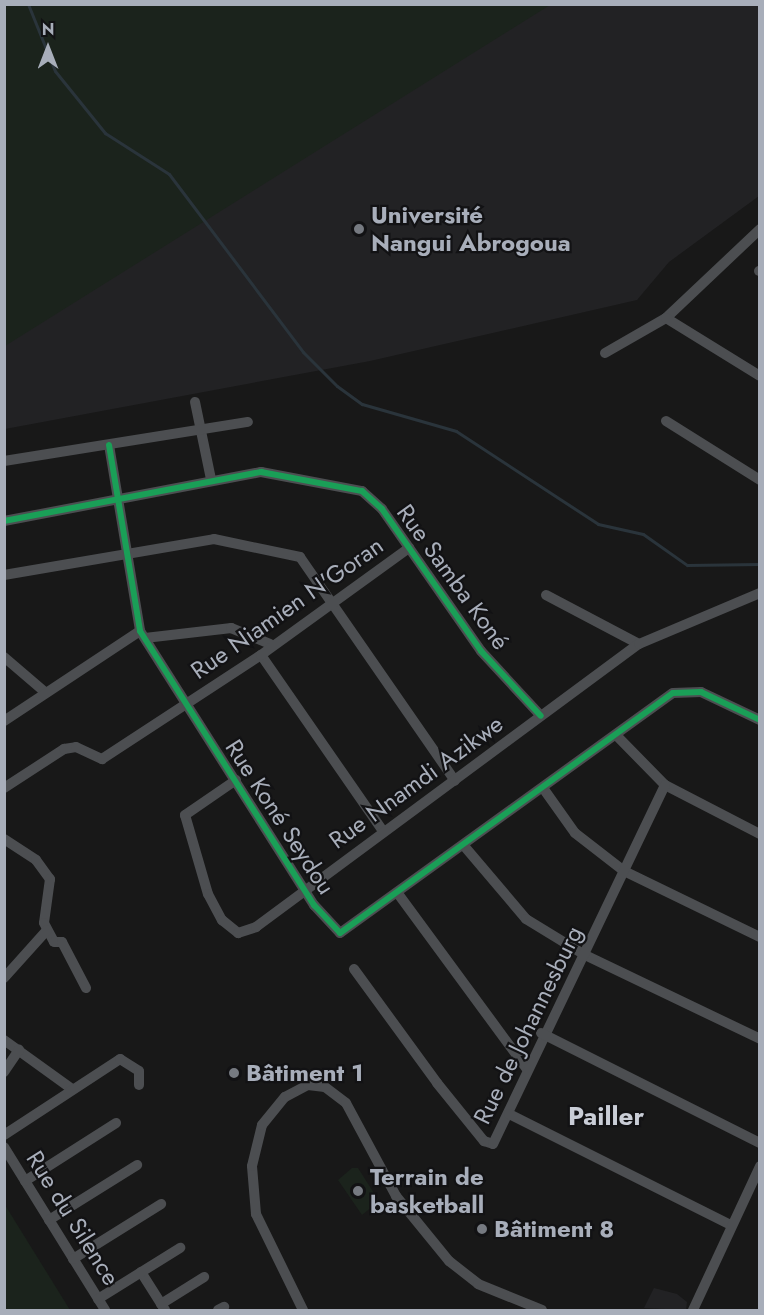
<!DOCTYPE html>
<html>
<head>
<meta charset="utf-8">
<style>
  body { margin:0 }
  #map { position:relative; width:764px; height:1315px; overflow:hidden; background:#181818; font-family:Jost,sans-serif }
  div>[style] { position:absolute }
  .built>* { inset:0; background:#222224 }
  .green>* { inset:0; background:#1b231c }
  .stream>* { height:3px; margin:-1.5px; padding:0 1.5px; transform-origin:1.5px; border-radius:1.5px; background:#2a343b }
  .minor>* { height:10px; margin:-5px; padding:0 5px; transform-origin:5px; border-radius:5px; background:#4c4e51 }
  .cycleway>* { height:6px; margin:-3px; padding:0 3px; transform-origin:3px; border-radius:3px; background:#1a9f57 }
  .dots>* { width:16px; height:16px; translate:-50% -50%; box-sizing:border-box; border:3px solid #121214; border-radius:50% }
  span { translate:-50% -50%; white-space:nowrap; text-align:center; line-height:1.15; -webkit-text-stroke:4.5px #121214; paint-order:stroke }
  .poi-label { font-size:24px; color:#a8aeba; font-weight:700 }
  .left { translate:0 -50%; text-align:left }
  .street-label { font-size:24px; color:#a8aeba }
  .neighbourhood-label { font-size:26px; color:#c9cdd6; font-weight:700 }
  .frame { position:absolute; inset:0; border:6px solid #a8aeba; pointer-events:none }
  .north { position:absolute; left:18px; top:18px; width:60px; height:60px; -webkit-text-stroke:4px #121214; paint-order:stroke; rotate:0deg; font-size:16px; font-weight:700; line-height:24px; text-align:center; color:#a8aeba }
  .north::after { content:''; display:block; margin:auto; width:21px; height:27px; background:#a8aeba; clip-path:polygon(50% 0,100% 100%,50% 72%,0 100%) }
</style>
</head>
<body>
<div id="map">
  <div class="built">
    <i style="clip-path:polygon(5px 5px,759px 5px,759px 196px,669px 262px,637px 300px,370px 361px,5px 429px)"></i>
    <i style="clip-path:polygon(654px 1288px,677px 1294px,687px 1302px,686px 1310px,644px 1308px)"></i>
  </div>
  <div class="green">
    <i style="clip-path:polygon(5px 4px,550px 4px,550px 5px,5px 346px)"></i>
    <i style="clip-path:polygon(352px 1168px,358px 1168px,379px 1201px,362px 1215px,338px 1180px)"></i>
    <i style="clip-path:polygon(4px 1205px,5px 1205px,70px 1310px,5px 1310px)"></i>
  </div>
  <div class="stream">
    <i style="left:28px;top:4px;width:72px;rotate:68.1deg"></i>
    <i style="left:55px;top:71px;width:80px;rotate:51.1deg"></i>
    <i style="left:105px;top:133px;width:76px;rotate:32.6deg"></i>
    <i style="left:169px;top:174px;width:223px;rotate:53deg"></i>
    <i style="left:303px;top:352px;width:48px;rotate:45deg"></i>
    <i style="left:337px;top:386px;width:31px;rotate:36deg"></i>
    <i style="left:362px;top:404px;width:98px;rotate:16deg"></i>
    <i style="left:456px;top:431px;width:170px;rotate:33.2deg"></i>
    <i style="left:598px;top:524px;width:46px;rotate:12.5deg"></i>
    <i style="left:643px;top:534px;width:54px;rotate:35.2deg"></i>
    <i style="left:687px;top:565px;width:73px;rotate:-0.8deg"></i>
  </div>
  <div class="minor">
    <i style="left:759px;top:271px;width:1px"></i>
    <i style="left:666px;top:318px;width:129px;rotate:-43.4deg"></i>
    <i style="left:605px;top:353px;width:70px;rotate:-29.8deg"></i>
    <i style="left:666px;top:318px;width:110px;rotate:31.7deg"></i>
    <i style="left:195px;top:402px;width:79px;rotate:78.3deg"></i>
    <i style="left:666px;top:421px;width:111px;rotate:32.1deg"></i>
    <i style="left:109px;top:445px;width:189px;rotate:80.5deg"></i>
    <i style="left:140px;top:631px;width:325px;rotate:57.6deg"></i>
    <i style="left:314px;top:905px;width:38px;rotate:47deg"></i>
    <i style="left:340px;top:933px;width:410px;rotate:-35.8deg"></i>
    <i style="left:673px;top:693px;width:28px;rotate:-2deg"></i>
    <i style="left:701px;top:692px;width:65px;rotate:25.4deg"></i>
    <i style="left:4px;top:461px;width:247px;rotate:-9.1deg"></i>
    <i style="left:4px;top:521px;width:262px;rotate:-10.8deg"></i>
    <i style="left:261px;top:472px;width:103px;rotate:10.7deg"></i>
    <i style="left:362px;top:491px;width:27px;rotate:42deg"></i>
    <i style="left:382px;top:509px;width:173px;rotate:55.1deg"></i>
    <i style="left:481px;top:651px;width:88px;rotate:47.3deg"></i>
    <i style="left:4px;top:575px;width:213px;rotate:-9.7deg"></i>
    <i style="left:214px;top:539px;width:88px;rotate:11.8deg"></i>
    <i style="left:300px;top:557px;width:272px;rotate:55.3deg"></i>
    <i style="left:546px;top:595px;width:105px;rotate:27.8deg"></i>
    <i style="left:145px;top:638px;width:87px;rotate:-6.6deg"></i>
    <i style="left:231px;top:628px;width:42px;rotate:22.3deg"></i>
    <i style="left:261px;top:655px;width:214px;rotate:55.3deg"></i>
    <i style="left:4px;top:657px;width:55px;rotate:40.6deg"></i>
    <i style="left:4px;top:721px;width:163px;rotate:-33.5deg"></i>
    <i style="left:616px;top:735px;width:70px;rotate:45.6deg"></i>
    <i style="left:665px;top:785px;width:107px;rotate:27.3deg"></i>
    <i style="left:236px;top:780px;width:62px;rotate:145.5deg"></i>
    <i style="left:185px;top:815px;width:82px;rotate:73.8deg"></i>
    <i style="left:208px;top:894px;width:30px;rotate:62deg"></i>
    <i style="left:222px;top:920px;width:21px;rotate:39deg"></i>
    <i style="left:238px;top:933px;width:19px;rotate:-18deg"></i>
    <i style="left:256px;top:927px;width:476px;rotate:-36.5deg"></i>
    <i style="left:639px;top:644px;width:131px;rotate:-22.9deg"></i>
    <i style="left:4px;top:788px;width:72px;rotate:-33deg"></i>
    <i style="left:64px;top:749px;width:12px;rotate:-9deg"></i>
    <i style="left:76px;top:747px;width:29px;rotate:25deg"></i>
    <i style="left:102px;top:759px;width:190px;rotate:-33.2deg"></i>
    <i style="left:261px;top:655px;width:183px;rotate:-35.9deg"></i>
    <i style="left:543px;top:788px;width:55px;rotate:54.6deg"></i>
    <i style="left:575px;top:833px;width:62px;rotate:37.8deg"></i>
    <i style="left:624px;top:871px;width:151px;rotate:25.9deg"></i>
    <i style="left:4px;top:839px;width:38px;rotate:33deg"></i>
    <i style="left:36px;top:860px;width:24px;rotate:54deg"></i>
    <i style="left:50px;top:879px;width:44px;rotate:97.8deg"></i>
    <i style="left:44px;top:923px;width:21px;rotate:62deg"></i>
    <i style="left:54px;top:942px;width:8px"></i>
    <i style="left:62px;top:942px;width:52px;rotate:62.4deg"></i>
    <i style="left:465px;top:847px;width:94px;rotate:49.7deg"></i>
    <i style="left:526px;top:919px;width:69px;rotate:31.4deg"></i>
    <i style="left:585px;top:955px;width:194px;rotate:25.6deg"></i>
    <i style="left:399px;top:895px;width:215px;rotate:53.7deg"></i>
    <i style="left:354px;top:969px;width:141px;rotate:53.9deg"></i>
    <i style="left:437px;top:1083px;width:75px;rotate:51deg"></i>
    <i style="left:484px;top:1141px;width:9px;rotate:18deg"></i>
    <i style="left:493px;top:1144px;width:398px;rotate:-64.4deg"></i>
    <i style="left:4px;top:978px;width:64px;rotate:-48.1deg"></i>
    <i style="left:541px;top:1033px;width:245px;rotate:26.7deg"></i>
    <i style="left:4px;top:1040px;width:84px;rotate:35.8deg"></i>
    <i style="left:4px;top:1072px;width:27px;rotate:-56deg"></i>
    <i style="left:509px;top:1114px;width:246px;rotate:26.6deg"></i>
    <i style="left:4px;top:1135px;width:139px;rotate:-33.2deg"></i>
    <i style="left:120px;top:1059px;width:22px;rotate:32deg"></i>
    <i style="left:139px;top:1071px;width:14px;rotate:90deg"></i>
    <i style="left:4px;top:1147px;width:192px;rotate:58.2deg"></i>
    <i style="left:25px;top:1181px;width:108px;rotate:-32.5deg"></i>
    <i style="left:49px;top:1220px;width:104px;rotate:-32deg"></i>
    <i style="left:73px;top:1259px;width:104px;rotate:-32deg"></i>
    <i style="left:141px;top:1272px;width:45px;rotate:57.7deg"></i>
    <i style="left:98px;top:1299px;width:97px;rotate:-31.9deg"></i>
    <i style="left:161px;top:1304px;width:51px;rotate:-32.1deg"></i>
    <i style="left:218px;top:1310px;width:7px;rotate:-27deg"></i>
    <i style="left:303px;top:1310px;width:107px;rotate:-116.1deg"></i>
    <i style="left:256px;top:1214px;width:48px;rotate:-94.8deg"></i>
    <i style="left:252px;top:1166px;width:42px;rotate:-76.3deg"></i>
    <i style="left:262px;top:1125px;width:36px;rotate:-51deg"></i>
    <i style="left:285px;top:1097px;width:26px;rotate:-28deg"></i>
    <i style="left:308px;top:1085px;width:17px;rotate:7deg"></i>
    <i style="left:325px;top:1087px;width:26px;rotate:37deg"></i>
    <i style="left:346px;top:1103px;width:106px;rotate:61.7deg"></i>
    <i style="left:396px;top:1196px;width:84px;rotate:50.8deg"></i>
    <i style="left:449px;top:1261px;width:37px;rotate:38deg"></i>
    <i style="left:478px;top:1284px;width:69px;rotate:22.1deg"></i>
    <i style="left:693px;top:1310px;width:159px;rotate:-65deg"></i>
  </div>
  <div class="cycleway">
    <i style="left:109px;top:445px;width:189px;rotate:80.5deg"></i>
    <i style="left:140px;top:631px;width:325px;rotate:57.6deg"></i>
    <i style="left:314px;top:905px;width:38px;rotate:47deg"></i>
    <i style="left:340px;top:933px;width:410px;rotate:-35.8deg"></i>
    <i style="left:673px;top:693px;width:28px;rotate:-2deg"></i>
    <i style="left:701px;top:692px;width:65px;rotate:25.4deg"></i>
    <i style="left:4px;top:521px;width:262px;rotate:-10.8deg"></i>
    <i style="left:261px;top:472px;width:103px;rotate:10.7deg"></i>
    <i style="left:362px;top:491px;width:27px;rotate:42deg"></i>
    <i style="left:382px;top:509px;width:173px;rotate:55.1deg"></i>
    <i style="left:481px;top:651px;width:88px;rotate:47.3deg"></i>
  </div>
  <div class="dots">
    <i style="left:359px;top:229px;background:#767a81"></i>
    <i style="left:234px;top:1073px;background:#767a81"></i>
    <i style="left:358px;top:1191px;background:#767a81"></i>
    <i style="left:482px;top:1229px;background:#767a81"></i>
  </div>
  <div class="poi-label">
    <span class="left" style="left:371px;top:229px">Université<br>Nangui Abrogoua</span>
    <span class="left" style="left:246px;top:1073px">Bâtiment 1</span>
    <span class="left" style="left:370px;top:1191px">Terrain de<br>basketball</span>
    <span class="left" style="left:494px;top:1229px">Bâtiment 8</span>
  </div>
  <div class="street-label">
    <span style="left:453px;top:577px;rotate:54deg">Rue Samba Koné</span>
    <span style="left:287px;top:608px;rotate:-35deg">Rue Niamien N'Goran</span>
    <span style="left:416px;top:782px;rotate:-36deg">Rue Nnamdi Azikwe</span>
    <span style="left:280px;top:817px;rotate:57deg">Rue Koné Seydou</span>
    <span style="left:528px;top:1025px;rotate:-64deg">Rue de Johannesburg</span>
    <span style="left:73px;top:1218px;rotate:58deg">Rue du Silence</span>
  </div>
  <div class="neighbourhood-label">
    <span style="left:606px;top:1117px">Pailler</span>
  </div>
  <div class="frame"></div>
  <div class="north">N</div>
</div>
</body>
</html>
